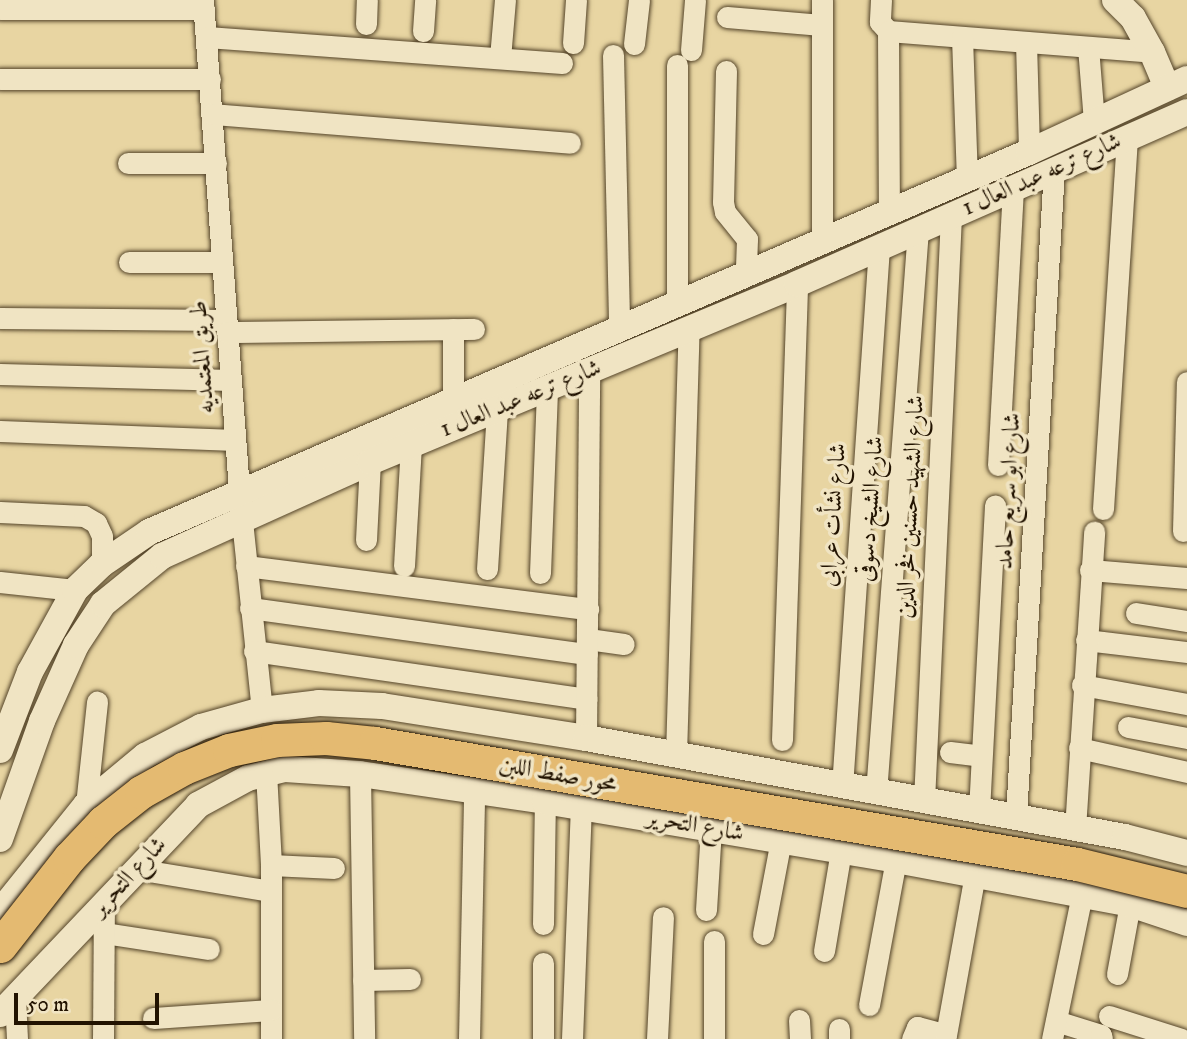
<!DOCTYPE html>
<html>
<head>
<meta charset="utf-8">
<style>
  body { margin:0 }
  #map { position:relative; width:1187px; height:1039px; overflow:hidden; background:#e8d5a2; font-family:"IM FELL DW Pica",Amiri,serif }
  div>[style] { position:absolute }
  .roads { filter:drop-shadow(0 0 2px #544429) drop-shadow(0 0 2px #544429) }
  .minor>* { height:21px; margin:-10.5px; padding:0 10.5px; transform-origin:10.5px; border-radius:10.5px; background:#f0e4c3 }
  .tertiary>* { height:26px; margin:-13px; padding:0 13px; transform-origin:13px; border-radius:13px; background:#f0e4c3 }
  .bridges { filter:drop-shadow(0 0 2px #221301) drop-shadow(0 0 2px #221301) }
  .primary-bridge>* { height:33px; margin:-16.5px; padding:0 16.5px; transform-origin:16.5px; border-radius:16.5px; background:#e4ba71 }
  span { translate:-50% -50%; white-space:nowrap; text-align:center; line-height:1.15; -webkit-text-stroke:7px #f0e4c3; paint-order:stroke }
  .street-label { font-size:24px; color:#221301 }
  .scale { position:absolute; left:14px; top:993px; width:145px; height:32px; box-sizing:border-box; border:4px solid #221301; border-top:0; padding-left:9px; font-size:21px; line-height:24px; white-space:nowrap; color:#221301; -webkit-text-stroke:5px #f0e4c3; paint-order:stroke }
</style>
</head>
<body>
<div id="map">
  <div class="roads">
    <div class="minor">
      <i style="left:203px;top:0;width:493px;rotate:85.8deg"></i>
      <i style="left:239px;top:492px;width:219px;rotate:84deg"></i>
      <i style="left:881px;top:0;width:22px;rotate:93deg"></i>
      <i style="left:880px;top:22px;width:12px;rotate:48deg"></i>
      <i style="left:888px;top:31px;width:181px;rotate:89.7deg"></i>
      <i style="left:0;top:9px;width:204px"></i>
      <i style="left:727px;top:17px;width:95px;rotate:4.8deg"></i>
      <i style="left:366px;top:24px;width:24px;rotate:-88deg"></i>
      <i style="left:423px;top:31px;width:31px;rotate:-86deg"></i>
      <i style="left:888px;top:31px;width:265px;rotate:4.5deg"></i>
      <i style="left:207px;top:37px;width:356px;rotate:4.2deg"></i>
      <i style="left:962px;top:37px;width:141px;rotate:88deg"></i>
      <i style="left:1026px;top:42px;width:110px;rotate:88.4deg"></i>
      <i style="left:573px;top:43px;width:43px;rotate:-86deg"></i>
      <i style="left:634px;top:44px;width:44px;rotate:-83.5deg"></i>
      <i style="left:1088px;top:47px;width:75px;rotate:85.4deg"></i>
      <i style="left:691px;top:50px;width:50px;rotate:-85.4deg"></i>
      <i style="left:613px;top:55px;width:273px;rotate:88.7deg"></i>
      <i style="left:500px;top:58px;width:58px;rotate:-85.1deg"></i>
      <i style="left:726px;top:71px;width:131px;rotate:91.3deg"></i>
      <i style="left:723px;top:202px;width:10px;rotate:79deg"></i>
      <i style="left:725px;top:212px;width:35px;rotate:51deg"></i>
      <i style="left:747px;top:239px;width:35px;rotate:92deg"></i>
      <i style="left:0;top:79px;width:210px"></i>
      <i style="left:212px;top:114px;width:359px;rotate:4.6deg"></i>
      <i style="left:128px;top:163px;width:88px"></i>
      <i style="left:822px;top:242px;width:242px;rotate:-90deg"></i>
      <i style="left:129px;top:262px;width:93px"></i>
      <i style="left:677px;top:303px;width:238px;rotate:-90deg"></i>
      <i style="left:0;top:318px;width:226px;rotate:0.5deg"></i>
      <i style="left:453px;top:329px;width:70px;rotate:90deg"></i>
      <i style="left:227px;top:332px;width:247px;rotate:-0.7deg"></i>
      <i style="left:0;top:374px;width:231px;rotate:1.5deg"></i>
      <i style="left:0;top:431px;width:235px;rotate:2.2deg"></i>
      <i style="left:998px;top:465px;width:278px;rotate:-86.9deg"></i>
      <i style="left:1103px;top:509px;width:373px;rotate:-86.3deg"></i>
      <i style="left:0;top:512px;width:84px;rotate:2.7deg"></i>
      <i style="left:84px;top:516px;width:14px;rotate:30deg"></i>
      <i style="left:96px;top:523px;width:14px;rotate:65deg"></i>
      <i style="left:102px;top:536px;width:28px;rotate:90deg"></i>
      <i style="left:1183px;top:531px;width:149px;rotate:-88.5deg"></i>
      <i style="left:366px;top:540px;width:78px;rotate:-87.1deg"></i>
      <i style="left:246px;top:566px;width:345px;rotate:7.2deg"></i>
      <i style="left:404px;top:566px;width:121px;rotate:-86.7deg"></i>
      <i style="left:487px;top:569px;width:160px;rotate:-86.4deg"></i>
      <i style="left:1090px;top:570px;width:97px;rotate:4.7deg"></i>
      <i style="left:540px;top:573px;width:185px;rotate:-87.8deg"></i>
      <i style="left:0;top:582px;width:75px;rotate:6.1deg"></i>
      <i style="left:250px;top:608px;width:340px;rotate:7.8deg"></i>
      <i style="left:1136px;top:613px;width:52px;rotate:8.9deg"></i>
      <i style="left:588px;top:639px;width:36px;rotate:8deg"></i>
      <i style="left:1086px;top:640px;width:102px;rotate:6.8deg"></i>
      <i style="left:254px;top:651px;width:336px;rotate:8.2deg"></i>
      <i style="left:1082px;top:685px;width:107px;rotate:10.3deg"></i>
      <i style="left:1128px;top:727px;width:60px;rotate:10.6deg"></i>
      <i style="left:586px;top:738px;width:367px;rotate:-89.5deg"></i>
      <i style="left:782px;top:740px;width:456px;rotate:-88.1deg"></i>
      <i style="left:1079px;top:748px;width:111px;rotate:12.5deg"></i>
      <i style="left:950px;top:752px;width:31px;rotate:7deg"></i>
      <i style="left:676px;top:755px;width:426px;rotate:-88.3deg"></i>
      <i style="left:266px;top:772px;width:93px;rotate:86.9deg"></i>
      <i style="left:271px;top:865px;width:174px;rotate:90deg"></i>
      <i style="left:360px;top:774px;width:265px;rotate:89.1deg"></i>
      <i style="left:842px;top:787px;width:541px;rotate:-86.08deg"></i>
      <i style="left:876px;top:793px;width:566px;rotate:-85.74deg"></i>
      <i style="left:924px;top:801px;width:587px;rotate:-87.36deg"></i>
      <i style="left:86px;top:805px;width:104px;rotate:-83.9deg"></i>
      <i style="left:979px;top:811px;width:306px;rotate:-87deg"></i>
      <i style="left:1016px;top:816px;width:649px;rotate:-86.64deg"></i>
      <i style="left:1075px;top:829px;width:298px;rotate:-86.3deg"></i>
      <i style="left:271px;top:865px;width:63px;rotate:2.7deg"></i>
      <i style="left:136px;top:869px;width:137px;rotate:9.3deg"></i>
      <i style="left:706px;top:910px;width:81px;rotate:-86.5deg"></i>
      <i style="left:543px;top:924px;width:123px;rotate:-89.1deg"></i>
      <i style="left:104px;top:933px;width:106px;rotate:8.7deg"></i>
      <i style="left:763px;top:934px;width:96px;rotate:-79.2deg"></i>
      <i style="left:824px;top:951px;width:101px;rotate:-80.4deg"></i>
      <i style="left:543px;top:963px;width:76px;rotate:90deg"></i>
      <i style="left:1117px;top:974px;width:71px;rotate:-79.5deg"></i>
      <i style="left:363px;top:980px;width:47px;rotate:-1.2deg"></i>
      <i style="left:15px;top:998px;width:41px;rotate:87.2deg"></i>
      <i style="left:869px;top:1005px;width:147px;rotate:-79.5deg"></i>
      <i style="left:1109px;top:1016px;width:76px;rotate:17.7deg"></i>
      <i style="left:153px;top:1018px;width:118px;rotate:-3.9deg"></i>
      <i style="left:799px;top:1020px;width:19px;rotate:87deg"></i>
      <i style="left:1056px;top:1021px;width:47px;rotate:17.3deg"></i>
      <i style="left:1101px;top:1035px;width:4px;rotate:76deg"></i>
      <i style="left:839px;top:1029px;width:10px;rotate:90deg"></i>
      <i style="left:103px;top:1039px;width:136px;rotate:-89.6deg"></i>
      <i style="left:469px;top:1039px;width:249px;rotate:-88.8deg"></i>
      <i style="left:572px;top:1039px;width:232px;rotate:-87.8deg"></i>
      <i style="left:657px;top:1039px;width:122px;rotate:-87.2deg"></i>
      <i style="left:714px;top:1039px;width:98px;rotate:-90deg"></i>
      <i style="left:912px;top:1039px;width:13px;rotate:-67deg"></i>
      <i style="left:917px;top:1027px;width:30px;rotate:15deg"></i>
      <i style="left:946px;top:1035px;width:164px;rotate:-79.8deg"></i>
      <i style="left:1052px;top:1039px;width:148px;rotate:-78.3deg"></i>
    </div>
    <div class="tertiary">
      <i style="left:1115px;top:0;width:25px;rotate:45deg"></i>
      <i style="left:1133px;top:18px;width:39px;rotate:61deg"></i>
      <i style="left:1152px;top:52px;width:39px;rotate:67deg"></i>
      <i style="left:0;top:750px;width:84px;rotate:-69deg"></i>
      <i style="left:30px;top:672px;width:94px;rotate:-61.2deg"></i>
      <i style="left:75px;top:590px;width:37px;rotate:-44deg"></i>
      <i style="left:102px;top:564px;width:57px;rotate:-34.2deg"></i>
      <i style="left:149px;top:532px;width:959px;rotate:-23.36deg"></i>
      <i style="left:1029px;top:152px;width:174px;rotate:-24.8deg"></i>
      <i style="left:0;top:839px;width:125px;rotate:-70.4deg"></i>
      <i style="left:42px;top:721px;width:83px;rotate:-65.9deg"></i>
      <i style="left:76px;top:645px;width:49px;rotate:-56.6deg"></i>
      <i style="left:103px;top:604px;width:76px;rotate:-39.1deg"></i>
      <i style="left:162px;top:556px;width:228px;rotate:-24.3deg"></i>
      <i style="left:370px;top:462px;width:463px;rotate:-22.6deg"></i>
      <i style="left:797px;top:284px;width:426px;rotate:-23.8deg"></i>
      <i style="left:0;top:912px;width:137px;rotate:-51.2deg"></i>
      <i style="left:86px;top:805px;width:77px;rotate:-39.7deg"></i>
      <i style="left:145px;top:756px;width:63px;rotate:-27.4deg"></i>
      <i style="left:201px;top:727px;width:63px;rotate:-15.6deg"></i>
      <i style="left:262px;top:710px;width:57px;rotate:-7deg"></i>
      <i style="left:319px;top:703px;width:63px;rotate:2.7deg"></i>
      <i style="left:382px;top:706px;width:206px;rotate:8.9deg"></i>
      <i style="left:586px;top:738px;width:548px;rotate:10.41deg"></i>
      <i style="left:1125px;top:837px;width:64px;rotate:14.5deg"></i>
      <i style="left:0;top:1014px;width:288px;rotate:-46.5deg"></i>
      <i style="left:198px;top:805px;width:57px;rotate:-28.4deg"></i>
      <i style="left:248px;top:778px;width:38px;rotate:-14deg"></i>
      <i style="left:285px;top:769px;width:75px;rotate:3.8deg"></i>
      <i style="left:360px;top:774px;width:187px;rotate:8.3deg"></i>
      <i style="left:545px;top:801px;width:356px;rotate:9.5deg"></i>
      <i style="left:896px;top:860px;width:238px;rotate:10.6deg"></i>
      <i style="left:1130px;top:904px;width:60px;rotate:18.4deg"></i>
    </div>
  </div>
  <div class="bridges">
    <div class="primary-bridge">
      <i style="left:0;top:946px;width:112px;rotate:-51.9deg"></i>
      <i style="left:69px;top:858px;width:50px;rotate:-46.6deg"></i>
      <i style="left:103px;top:822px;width:48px;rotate:-38.3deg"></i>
      <i style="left:141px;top:792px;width:49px;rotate:-29.2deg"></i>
      <i style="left:184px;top:768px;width:48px;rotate:-21.8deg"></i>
      <i style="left:229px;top:750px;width:49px;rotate:-11.8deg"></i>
      <i style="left:277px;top:740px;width:49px;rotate:-2.3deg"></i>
      <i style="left:326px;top:738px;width:49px;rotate:5.8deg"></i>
      <i style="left:375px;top:743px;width:712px;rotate:9.78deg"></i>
      <i style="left:1077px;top:864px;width:113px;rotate:13.8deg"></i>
    </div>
  </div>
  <div class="street-label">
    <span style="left:1042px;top:175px;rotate:-24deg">شارع ترعه عبد العال 1</span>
    <span style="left:203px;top:357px;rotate:-94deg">طريق المعتمديه</span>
    <span style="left:521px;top:399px;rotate:-22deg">شارع ترعه عبد العال 1</span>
    <span style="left:1009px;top:491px;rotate:-87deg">شارع ابو سريع حامد</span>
    <span style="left:911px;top:507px;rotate:-87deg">شارع الشهيد حسنين فخر الدين</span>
    <span style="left:871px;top:509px;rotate:-86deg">شارع الشيخ دسوقى</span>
    <span style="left:834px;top:515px;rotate:-86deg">شارع نشأت عرابى</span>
    <span style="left:558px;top:775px;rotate:10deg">محور صفط اللبن</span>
    <span style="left:695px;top:826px;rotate:10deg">شارع التحرير</span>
    <span style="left:129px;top:877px;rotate:-47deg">شارع التحرير</span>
  </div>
  <div class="scale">50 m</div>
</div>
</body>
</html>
